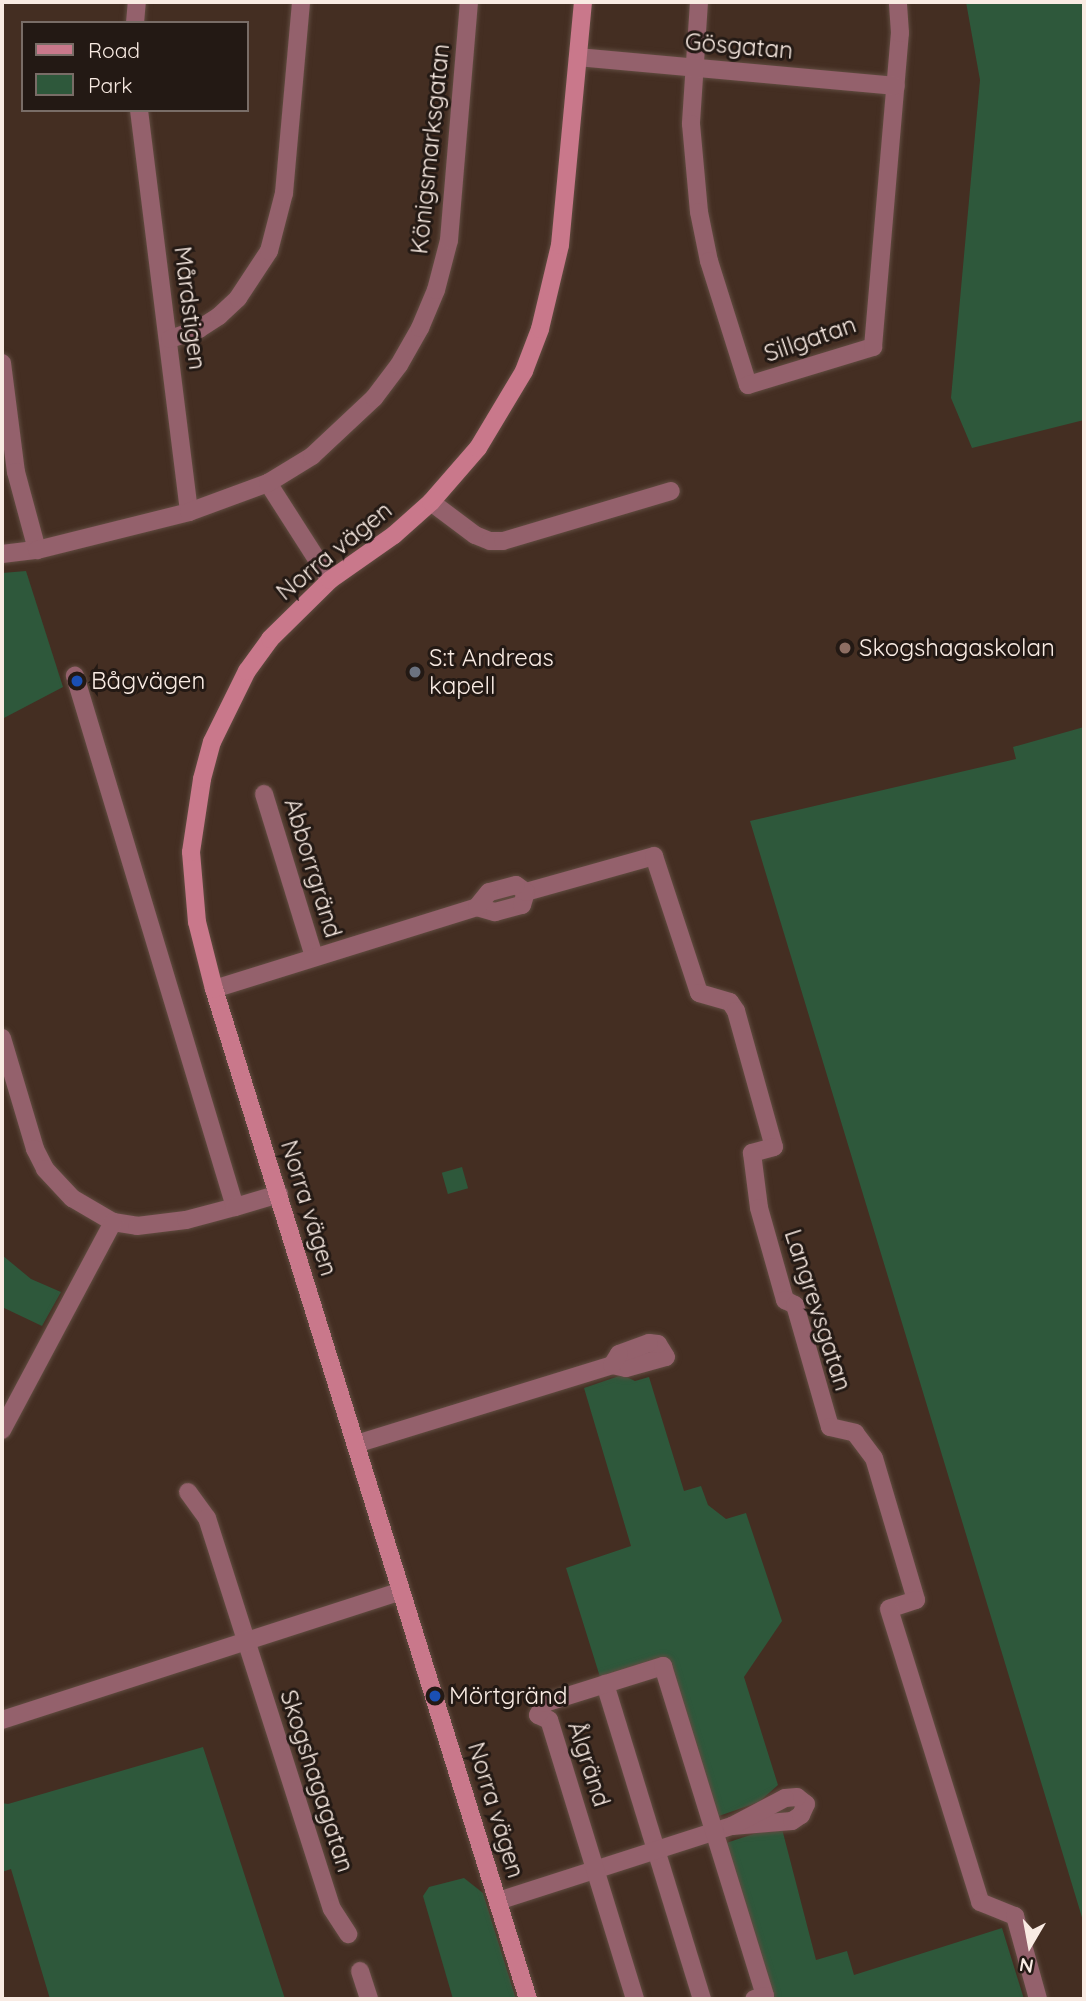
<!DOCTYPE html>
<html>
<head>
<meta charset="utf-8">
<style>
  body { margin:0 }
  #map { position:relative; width:1086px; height:2001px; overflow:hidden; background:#442e22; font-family:Quicksand,sans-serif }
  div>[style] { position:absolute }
  .green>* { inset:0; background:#2e583b; transform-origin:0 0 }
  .roads { filter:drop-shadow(0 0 2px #614c41) drop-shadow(0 0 2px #614c41) }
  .street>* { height:18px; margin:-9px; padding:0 9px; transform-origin:9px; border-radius:9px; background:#94616c }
  .secondary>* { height:18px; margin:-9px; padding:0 9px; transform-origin:9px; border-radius:9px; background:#c9788b }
  .dots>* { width:19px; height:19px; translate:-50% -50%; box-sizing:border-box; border:4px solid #231914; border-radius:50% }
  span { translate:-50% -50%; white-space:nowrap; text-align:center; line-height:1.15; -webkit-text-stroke:6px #231914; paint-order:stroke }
  .street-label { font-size:24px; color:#f9ebe3 }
  .poi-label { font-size:24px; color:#f9ebe3 }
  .left { translate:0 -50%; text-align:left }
  .frame { position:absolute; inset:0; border:4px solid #f9ebe3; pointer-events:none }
  .legend { position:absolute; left:21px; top:21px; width:228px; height:91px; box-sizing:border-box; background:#231914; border:2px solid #796d67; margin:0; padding:9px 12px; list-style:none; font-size:21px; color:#f9ebe3 }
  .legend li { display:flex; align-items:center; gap:14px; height:35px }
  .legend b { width:35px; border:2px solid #796d67 }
  .north { position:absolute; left:995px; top:1910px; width:70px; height:70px; -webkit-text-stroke:5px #231914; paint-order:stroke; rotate:190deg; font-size:19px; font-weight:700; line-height:28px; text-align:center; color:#f9ebe3 }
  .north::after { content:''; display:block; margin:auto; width:24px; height:32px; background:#f9ebe3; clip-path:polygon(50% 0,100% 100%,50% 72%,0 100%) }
</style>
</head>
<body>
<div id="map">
  <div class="green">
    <i style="clip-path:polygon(966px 2px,1084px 2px,1084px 420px,972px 448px,951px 398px,980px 80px)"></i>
    <i style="clip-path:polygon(26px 571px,63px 687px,2px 719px,2px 573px)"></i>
    <i style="clip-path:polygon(1084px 727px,1084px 1924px,750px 821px,1016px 759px,1013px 747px)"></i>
    <i style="left:462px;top:1167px;width:22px;height:21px;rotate:74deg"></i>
    <i style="clip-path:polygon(2px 1255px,31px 1279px,61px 1292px,42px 1326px,2px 1307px)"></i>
    <i style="clip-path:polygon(622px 1375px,635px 1381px,649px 1377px,684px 1491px,701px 1486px,708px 1505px,726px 1519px,746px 1513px,782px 1621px,744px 1677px,778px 1785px,759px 1802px,716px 1817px,665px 1659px,600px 1677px,566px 1568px,631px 1546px,584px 1388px)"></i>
    <i style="clip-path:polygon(203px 1747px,285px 1999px,50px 1999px,11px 1869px,2px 1872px,2px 1803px,8px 1804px)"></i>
    <i style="clip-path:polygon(781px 1825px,816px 1960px,847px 1951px,854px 1975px,1002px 1928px,1024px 1999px,769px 1999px,720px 1845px)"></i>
    <i style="clip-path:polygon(464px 1878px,483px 1893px,516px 1999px,453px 1999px,423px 1896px,429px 1887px)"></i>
  </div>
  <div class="roads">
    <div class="street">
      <i style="left:699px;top:2px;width:122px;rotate:93.8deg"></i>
      <i style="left:691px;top:124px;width:88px;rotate:84.8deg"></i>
      <i style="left:699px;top:212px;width:50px;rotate:78.5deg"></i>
      <i style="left:709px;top:261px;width:130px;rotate:72.5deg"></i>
      <i style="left:748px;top:385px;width:131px;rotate:-16.9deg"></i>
      <i style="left:873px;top:347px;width:315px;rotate:-85.1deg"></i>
      <i style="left:900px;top:33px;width:31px;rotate:-94deg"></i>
      <i style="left:135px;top:23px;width:21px;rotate:-85deg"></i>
      <i style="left:578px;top:57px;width:319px;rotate:5.2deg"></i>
      <i style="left:139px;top:110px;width:405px;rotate:82.9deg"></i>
      <i style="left:170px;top:339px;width:31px;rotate:-19deg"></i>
      <i style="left:199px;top:329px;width:24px;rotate:-33deg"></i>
      <i style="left:219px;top:316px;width:26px;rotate:-43deg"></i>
      <i style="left:238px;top:298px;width:56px;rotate:-56.6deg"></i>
      <i style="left:269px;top:251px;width:60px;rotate:-75.5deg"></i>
      <i style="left:284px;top:193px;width:192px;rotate:-84.9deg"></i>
      <i style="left:2px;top:363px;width:110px;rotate:82.7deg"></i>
      <i style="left:16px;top:472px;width:81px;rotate:74.9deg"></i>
      <i style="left:268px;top:483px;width:115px;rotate:57.4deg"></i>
      <i style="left:431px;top:502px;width:55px;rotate:36.9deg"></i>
      <i style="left:475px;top:535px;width:16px;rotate:22deg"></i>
      <i style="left:490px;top:541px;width:13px"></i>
      <i style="left:503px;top:541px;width:175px;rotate:-16.6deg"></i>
      <i style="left:2px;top:554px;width:35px;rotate:-7deg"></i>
      <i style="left:37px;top:550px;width:157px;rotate:-14deg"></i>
      <i style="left:189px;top:512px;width:84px;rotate:-20.2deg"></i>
      <i style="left:268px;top:483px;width:52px;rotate:-31.5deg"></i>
      <i style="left:312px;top:456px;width:85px;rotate:-43.1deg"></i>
      <i style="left:374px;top:398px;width:41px;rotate:-52.9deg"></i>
      <i style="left:399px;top:365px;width:43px;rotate:-60.4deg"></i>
      <i style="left:420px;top:328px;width:41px;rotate:-67.2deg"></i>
      <i style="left:436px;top:290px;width:52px;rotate:-75.4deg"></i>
      <i style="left:449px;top:240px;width:239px;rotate:-85.2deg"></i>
      <i style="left:264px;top:794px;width:170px;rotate:72.9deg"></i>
      <i style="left:526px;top:892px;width:133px;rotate:-15.7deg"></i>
      <i style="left:654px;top:856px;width:144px;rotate:71.8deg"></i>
      <i style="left:699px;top:993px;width:32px;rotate:16deg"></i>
      <i style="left:730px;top:1002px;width:11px;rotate:56deg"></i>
      <i style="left:736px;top:1011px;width:141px;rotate:74.4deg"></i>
      <i style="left:774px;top:1147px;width:23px;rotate:165deg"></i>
      <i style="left:752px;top:1153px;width:55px;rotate:82.7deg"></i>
      <i style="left:759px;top:1208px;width:96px;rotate:74.2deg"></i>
      <i style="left:785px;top:1300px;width:11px;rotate:27deg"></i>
      <i style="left:795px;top:1305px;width:127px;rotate:74deg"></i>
      <i style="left:830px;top:1427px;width:26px;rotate:13deg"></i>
      <i style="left:855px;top:1433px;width:31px;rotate:53deg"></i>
      <i style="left:874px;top:1458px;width:148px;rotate:73.5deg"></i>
      <i style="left:916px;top:1600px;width:28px;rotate:162deg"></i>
      <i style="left:889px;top:1609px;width:307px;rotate:72.7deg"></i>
      <i style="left:980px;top:1902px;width:38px;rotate:22deg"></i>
      <i style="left:1015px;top:1916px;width:86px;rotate:74.5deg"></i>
      <i style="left:214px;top:989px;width:275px;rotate:-17.3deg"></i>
      <i style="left:477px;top:907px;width:19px;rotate:16deg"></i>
      <i style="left:495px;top:912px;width:28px;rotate:-15deg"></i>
      <i style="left:522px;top:905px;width:14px;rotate:-73deg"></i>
      <i style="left:526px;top:892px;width:12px;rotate:-145deg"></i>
      <i style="left:516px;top:885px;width:28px;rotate:165deg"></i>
      <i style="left:489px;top:892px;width:19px;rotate:129deg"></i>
      <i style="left:2px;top:1038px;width:116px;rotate:73.4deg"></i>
      <i style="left:35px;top:1149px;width:22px;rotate:63deg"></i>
      <i style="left:45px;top:1169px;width:40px;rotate:47deg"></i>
      <i style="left:72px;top:1198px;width:48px;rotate:30.3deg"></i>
      <i style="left:113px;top:1222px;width:24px;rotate:9deg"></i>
      <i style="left:137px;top:1226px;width:49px;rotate:-7deg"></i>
      <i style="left:186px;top:1220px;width:51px;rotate:-14.9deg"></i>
      <i style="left:235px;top:1207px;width:555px;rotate:-106.77deg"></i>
      <i style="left:235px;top:1207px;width:46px;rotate:-16.5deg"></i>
      <i style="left:2px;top:1430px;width:236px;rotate:-61.9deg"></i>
      <i style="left:356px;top:1444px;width:268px;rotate:-17.1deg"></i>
      <i style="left:612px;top:1365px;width:14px;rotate:12deg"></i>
      <i style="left:626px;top:1368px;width:41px;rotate:-15.4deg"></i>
      <i style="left:666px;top:1357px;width:15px;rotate:-122deg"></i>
      <i style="left:658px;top:1344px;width:9px;rotate:-174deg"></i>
      <i style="left:649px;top:1343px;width:32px;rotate:160deg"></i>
      <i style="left:619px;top:1354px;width:13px;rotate:122deg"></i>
      <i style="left:188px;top:1492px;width:32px;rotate:54deg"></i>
      <i style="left:207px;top:1518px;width:410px;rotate:72.3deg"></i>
      <i style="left:332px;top:1909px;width:30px;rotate:57deg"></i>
      <i style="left:605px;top:1684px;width:330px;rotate:72.9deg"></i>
      <i style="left:2px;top:1720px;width:419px;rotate:-17.9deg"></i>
      <i style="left:498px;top:1901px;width:246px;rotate:-17.8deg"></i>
      <i style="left:732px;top:1826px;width:60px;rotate:-4.8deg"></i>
      <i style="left:792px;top:1821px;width:11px;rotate:-34deg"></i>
      <i style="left:801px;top:1815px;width:12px;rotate:-66deg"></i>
      <i style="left:806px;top:1804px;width:11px;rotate:-142deg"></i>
      <i style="left:797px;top:1797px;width:12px;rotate:175deg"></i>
      <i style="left:785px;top:1798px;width:60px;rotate:152.2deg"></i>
      <i style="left:360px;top:1971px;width:29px;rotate:72deg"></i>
      <i style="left:635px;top:1999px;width:292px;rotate:-107.1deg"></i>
      <i style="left:549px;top:1720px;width:12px;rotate:-156deg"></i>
      <i style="left:538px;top:1715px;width:14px;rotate:-60deg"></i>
      <i style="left:545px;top:1703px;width:124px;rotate:-17.4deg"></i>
      <i style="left:663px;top:1666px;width:345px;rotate:72.8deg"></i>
      <i style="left:765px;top:1996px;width:11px;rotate:165deg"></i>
    </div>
    <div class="secondary">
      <i style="left:528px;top:1999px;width:1058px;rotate:-107.27deg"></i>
      <i style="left:214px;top:989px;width:69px;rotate:-104.2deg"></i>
      <i style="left:197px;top:922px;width:70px;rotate:-94.9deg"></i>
      <i style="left:191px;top:852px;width:74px;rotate:-81.4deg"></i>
      <i style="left:202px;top:779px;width:38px;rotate:-75deg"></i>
      <i style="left:212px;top:742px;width:79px;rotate:-63.8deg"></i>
      <i style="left:247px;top:671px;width:39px;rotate:-54deg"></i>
      <i style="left:270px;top:639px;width:84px;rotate:-44.5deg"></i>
      <i style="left:330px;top:580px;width:78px;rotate:-35.1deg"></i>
      <i style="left:394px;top:535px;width:50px;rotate:-41.7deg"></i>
      <i style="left:431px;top:502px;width:72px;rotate:-49deg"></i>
      <i style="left:478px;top:448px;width:90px;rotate:-59.1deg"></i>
      <i style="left:524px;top:371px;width:45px;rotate:-69.1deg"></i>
      <i style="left:540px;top:329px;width:86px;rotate:-76.6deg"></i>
      <i style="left:560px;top:245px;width:244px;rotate:-84.6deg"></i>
    </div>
  </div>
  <div class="dots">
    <i style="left:845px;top:648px;background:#8d6e63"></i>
    <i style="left:415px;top:672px;background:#6b7280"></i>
    <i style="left:77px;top:681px;background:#1a4fb4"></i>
    <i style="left:435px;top:1696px;background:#1a4fb4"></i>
  </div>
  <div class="street-label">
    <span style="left:739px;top:46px;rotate:5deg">Gösgatan</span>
    <span style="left:430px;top:149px;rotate:-84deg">Königsmarksgatan</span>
    <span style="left:190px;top:308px;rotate:83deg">Mårdstigen</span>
    <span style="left:810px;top:339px;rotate:-19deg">Sillgatan</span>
    <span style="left:334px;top:551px;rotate:-39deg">Norra vägen</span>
    <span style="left:313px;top:868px;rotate:73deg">Abborrgränd</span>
    <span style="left:309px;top:1208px;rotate:73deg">Norra vägen</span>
    <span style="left:818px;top:1310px;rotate:72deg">Langrevsgatan</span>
    <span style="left:589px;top:1764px;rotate:72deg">Ålgränd</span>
    <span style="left:317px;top:1781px;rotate:72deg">Skogshagagatan</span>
    <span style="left:496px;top:1810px;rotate:73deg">Norra vägen</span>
  </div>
  <div class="poi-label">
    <span class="left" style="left:859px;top:648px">Skogshagaskolan</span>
    <span class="left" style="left:429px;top:672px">S:t Andreas<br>kapell</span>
    <span class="left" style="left:91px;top:681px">Bågvägen</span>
    <span class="left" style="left:449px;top:1696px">Mörtgränd</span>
  </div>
  <div class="frame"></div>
  <ul class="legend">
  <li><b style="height:9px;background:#c9788b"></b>Road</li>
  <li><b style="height:19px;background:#2e583b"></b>Park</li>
  </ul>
  <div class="north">N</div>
</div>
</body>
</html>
